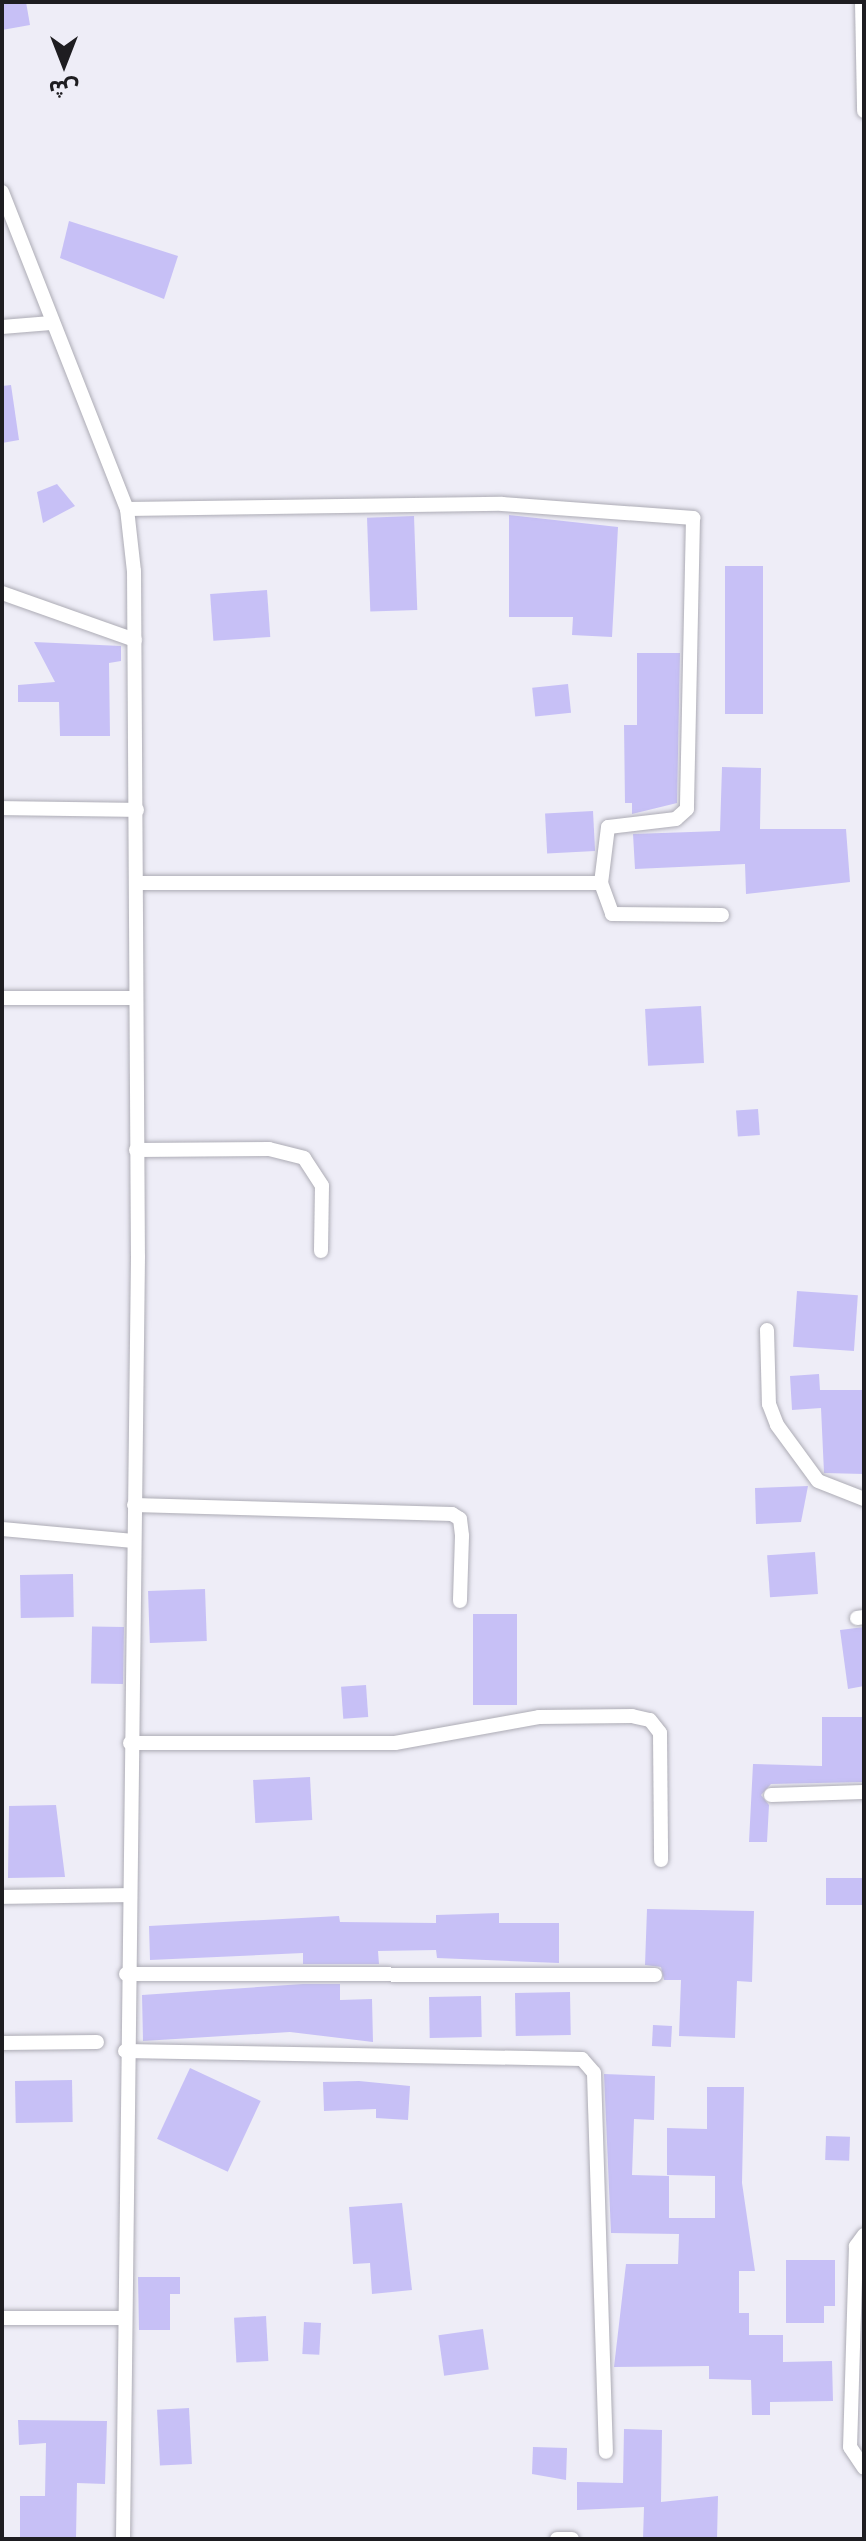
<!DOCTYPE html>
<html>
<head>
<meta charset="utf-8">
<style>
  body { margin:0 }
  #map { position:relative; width:866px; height:2541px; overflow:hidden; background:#eeedf7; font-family:Montserrat,"Noto Sans Arabic",sans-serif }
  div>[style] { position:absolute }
  .building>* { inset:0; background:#c7c0f6; transform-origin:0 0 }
  .roads { filter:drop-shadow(0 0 2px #adacb5) drop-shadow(0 0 2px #adacb5) }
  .minor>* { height:14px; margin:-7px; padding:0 7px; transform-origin:7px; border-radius:7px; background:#fff }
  span { translate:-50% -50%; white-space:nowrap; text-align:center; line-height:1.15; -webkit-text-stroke:6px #eeedf7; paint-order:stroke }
  .frame { position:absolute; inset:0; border:4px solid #1e1d21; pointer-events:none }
  .north { position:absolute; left:24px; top:24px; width:80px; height:80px; -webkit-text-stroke:6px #eeedf7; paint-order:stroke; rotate:180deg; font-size:22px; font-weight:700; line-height:32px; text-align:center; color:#1e1d21 }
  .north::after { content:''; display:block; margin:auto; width:28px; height:36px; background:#1e1d21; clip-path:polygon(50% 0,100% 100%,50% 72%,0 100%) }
</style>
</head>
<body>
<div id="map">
  <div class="building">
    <i style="clip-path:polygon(2px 2px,26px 2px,30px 25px,2px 30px)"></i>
    <i style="clip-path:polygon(69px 221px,178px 256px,164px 299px,60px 258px)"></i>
    <i style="clip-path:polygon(11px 385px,19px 440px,2px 443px,2px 386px)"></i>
    <i style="clip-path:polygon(57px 484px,75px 506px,43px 523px,37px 492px)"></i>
    <i style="clip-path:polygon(509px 515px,618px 527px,612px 637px,572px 635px,573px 617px,509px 617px)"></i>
    <i style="left:414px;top:516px;width:94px;height:47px;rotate:88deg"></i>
    <i style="left:725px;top:566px;width:38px;height:148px"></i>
    <i style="left:267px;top:590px;width:47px;height:57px;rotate:86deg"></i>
    <i style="clip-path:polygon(34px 642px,121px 646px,121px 661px,109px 663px,110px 736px,60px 736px,59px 702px,18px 702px,18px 685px,55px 682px)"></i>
    <i style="clip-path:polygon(637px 653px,680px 653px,677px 803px,632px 814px,632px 803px,625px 803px,624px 725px,637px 725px)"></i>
    <i style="left:568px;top:684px;width:29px;height:36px;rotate:84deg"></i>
    <i style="clip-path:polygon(722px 767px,761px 768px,760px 829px,846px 829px,850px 882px,746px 894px,745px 864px,635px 869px,633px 834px,720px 831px)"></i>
    <i style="left:593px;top:811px;width:40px;height:48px;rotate:87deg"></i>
    <i style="left:701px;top:1006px;width:57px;height:56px;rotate:87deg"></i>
    <i style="left:758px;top:1109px;width:26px;height:22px;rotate:86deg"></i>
    <i style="left:797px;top:1291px;width:61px;height:56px;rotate:4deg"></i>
    <i style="clip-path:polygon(819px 1374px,820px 1390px,864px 1390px,864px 1474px,824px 1473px,821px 1408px,792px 1410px,790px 1376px)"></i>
    <i style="clip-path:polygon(808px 1486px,801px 1522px,756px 1524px,755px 1488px)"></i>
    <i style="left:815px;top:1552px;width:42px;height:48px;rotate:86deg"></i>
    <i style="left:73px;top:1574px;width:43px;height:53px;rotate:89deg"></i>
    <i style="left:205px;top:1589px;width:52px;height:57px;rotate:88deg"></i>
    <i style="left:473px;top:1614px;width:44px;height:91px"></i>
    <i style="left:124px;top:1627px;width:57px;height:32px;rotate:91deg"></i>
    <i style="clip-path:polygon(864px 1627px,864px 1686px,848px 1689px,840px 1630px)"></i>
    <i style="left:366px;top:1685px;width:32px;height:25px;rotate:86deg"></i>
    <i style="clip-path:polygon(822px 1717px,864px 1717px,864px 1782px,771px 1784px,761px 1795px,769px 1805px,767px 1842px,749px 1842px,753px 1764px,822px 1766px)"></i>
    <i style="left:310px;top:1777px;width:43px;height:57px;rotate:87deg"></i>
    <i style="clip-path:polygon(56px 1805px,65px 1877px,8px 1878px,9px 1806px)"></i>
    <i style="left:826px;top:1878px;width:38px;height:27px"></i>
    <i style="clip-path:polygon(647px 1909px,754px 1911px,752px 1982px,737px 1981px,735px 2038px,679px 2036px,681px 1980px,664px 1980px,661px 1967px,645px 1965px)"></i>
    <i style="clip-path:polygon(499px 1913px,499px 1923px,559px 1923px,559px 1963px,437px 1958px,436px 1950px,378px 1951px,379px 1964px,303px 1964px,303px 1953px,150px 1960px,149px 1926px,339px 1916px,340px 1922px,436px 1923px,436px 1915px)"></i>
    <i style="clip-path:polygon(303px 1984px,340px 1984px,340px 2000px,372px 1999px,373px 2042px,290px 2032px,143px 2041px,142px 1995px)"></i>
    <i style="left:570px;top:1992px;width:43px;height:55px;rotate:89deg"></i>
    <i style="left:481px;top:1996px;width:41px;height:52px;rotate:89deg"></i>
    <i style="left:653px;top:2025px;width:19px;height:21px;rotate:3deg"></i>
    <i style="left:190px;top:2068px;width:78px;height:78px;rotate:25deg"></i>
    <i style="clip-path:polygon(604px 2074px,655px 2076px,654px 2120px,634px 2119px,632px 2175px,669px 2176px,669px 2218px,715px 2218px,715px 2176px,667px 2175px,667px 2128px,707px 2129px,707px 2087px,744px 2087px,742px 2183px,755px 2271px,739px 2271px,739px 2313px,749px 2313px,749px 2335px,783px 2335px,783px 2362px,832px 2361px,833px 2401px,770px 2402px,770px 2415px,752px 2415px,751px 2380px,709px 2379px,709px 2366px,614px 2367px,626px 2264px,678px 2264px,679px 2234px,611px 2233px)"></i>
    <i style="left:72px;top:2080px;width:42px;height:57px;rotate:89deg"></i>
    <i style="clip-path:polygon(359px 2081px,410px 2086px,408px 2120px,376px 2118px,376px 2109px,324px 2111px,323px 2082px)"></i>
    <i style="left:826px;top:2136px;width:24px;height:24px;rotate:2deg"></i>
    <i style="clip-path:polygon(402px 2203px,412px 2290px,372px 2294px,370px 2263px,353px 2264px,349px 2207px)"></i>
    <i style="clip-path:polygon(786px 2260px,835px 2260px,835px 2306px,824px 2306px,824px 2323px,786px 2323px)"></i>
    <i style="clip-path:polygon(138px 2277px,180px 2277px,180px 2294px,170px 2294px,170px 2330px,139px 2330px)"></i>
    <i style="left:266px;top:2316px;width:45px;height:32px;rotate:87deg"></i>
    <i style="left:304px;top:2322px;width:17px;height:32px;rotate:3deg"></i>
    <i style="left:483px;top:2329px;width:41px;height:45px;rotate:82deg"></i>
    <i style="left:189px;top:2408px;width:56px;height:32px;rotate:87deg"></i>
    <i style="clip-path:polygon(18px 2420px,107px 2421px,105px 2484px,77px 2483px,76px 2539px,20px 2539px,20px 2496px,45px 2496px,46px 2443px,19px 2445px)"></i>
    <i style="clip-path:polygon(624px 2429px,662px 2430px,661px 2502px,718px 2496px,717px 2539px,643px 2539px,644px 2507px,577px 2510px,577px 2482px,623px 2483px)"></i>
    <i style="clip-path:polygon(533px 2447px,567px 2448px,566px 2480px,532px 2474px)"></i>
  </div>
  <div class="roads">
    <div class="minor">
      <i style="left:862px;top:2px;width:109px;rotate:88.9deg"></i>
      <i style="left:2px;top:192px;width:341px;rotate:68.5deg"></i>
      <i style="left:127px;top:509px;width:62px;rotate:83.6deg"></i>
      <i style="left:134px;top:571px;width:685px;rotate:89.67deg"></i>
      <i style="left:138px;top:1256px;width:1283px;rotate:90.67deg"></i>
      <i style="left:2px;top:327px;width:49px;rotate:-4.7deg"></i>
      <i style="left:127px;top:509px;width:375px;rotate:-0.8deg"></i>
      <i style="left:502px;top:504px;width:192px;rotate:4.2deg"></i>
      <i style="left:693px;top:518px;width:291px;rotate:91.2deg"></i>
      <i style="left:687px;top:809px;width:15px;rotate:138deg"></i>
      <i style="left:676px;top:819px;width:68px;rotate:173.3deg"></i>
      <i style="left:608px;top:827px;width:56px;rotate:97.1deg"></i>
      <i style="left:601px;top:883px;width:33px;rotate:70deg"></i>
      <i style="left:612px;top:914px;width:110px;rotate:0.5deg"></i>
      <i style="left:2px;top:593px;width:141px;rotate:19.5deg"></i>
      <i style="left:2px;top:808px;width:135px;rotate:0.8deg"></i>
      <i style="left:136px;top:883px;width:465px"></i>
      <i style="left:2px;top:998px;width:133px"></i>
      <i style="left:136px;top:1150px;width:133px;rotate:-0.4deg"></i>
      <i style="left:269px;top:1149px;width:36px;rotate:14deg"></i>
      <i style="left:304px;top:1158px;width:33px;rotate:57deg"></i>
      <i style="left:322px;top:1186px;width:65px;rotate:90.9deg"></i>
      <i style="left:767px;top:1330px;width:74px;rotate:88.5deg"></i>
      <i style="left:769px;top:1404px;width:22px;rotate:69deg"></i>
      <i style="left:777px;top:1425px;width:69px;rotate:53.8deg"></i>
      <i style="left:818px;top:1481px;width:49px;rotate:21.4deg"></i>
      <i style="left:134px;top:1505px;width:318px;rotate:1.6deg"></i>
      <i style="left:452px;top:1514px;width:9px;rotate:32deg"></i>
      <i style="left:460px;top:1519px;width:17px;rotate:83deg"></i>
      <i style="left:462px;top:1536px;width:65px;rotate:91.8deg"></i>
      <i style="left:2px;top:1529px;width:132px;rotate:5.2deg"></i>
      <i style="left:857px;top:1618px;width:7px;rotate:-8deg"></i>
      <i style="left:130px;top:1743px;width:265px"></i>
      <i style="left:395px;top:1743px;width:146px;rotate:-10.2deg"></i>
      <i style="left:539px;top:1717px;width:93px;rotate:-0.6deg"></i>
      <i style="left:632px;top:1716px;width:18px;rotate:13deg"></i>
      <i style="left:650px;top:1720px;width:16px;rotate:52deg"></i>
      <i style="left:660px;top:1733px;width:127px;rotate:89.5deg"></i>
      <i style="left:771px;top:1795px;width:93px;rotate:-1.8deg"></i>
      <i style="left:2px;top:1897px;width:125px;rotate:-0.9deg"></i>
      <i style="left:126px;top:1974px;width:529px;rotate:0.11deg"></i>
      <i style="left:2px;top:2043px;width:95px;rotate:-0.6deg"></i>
      <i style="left:125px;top:2051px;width:457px;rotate:1deg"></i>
      <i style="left:582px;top:2059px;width:18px;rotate:49deg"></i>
      <i style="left:594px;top:2073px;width:379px;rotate:88.2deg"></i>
      <i style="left:864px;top:2235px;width:14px;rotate:126deg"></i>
      <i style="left:856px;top:2246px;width:201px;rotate:91.7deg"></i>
      <i style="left:850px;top:2447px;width:25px;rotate:56deg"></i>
      <i style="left:2px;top:2318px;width:122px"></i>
      <i style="left:557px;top:2539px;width:15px"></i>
    </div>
  </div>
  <div class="frame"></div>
  <div class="north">ش</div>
</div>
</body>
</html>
